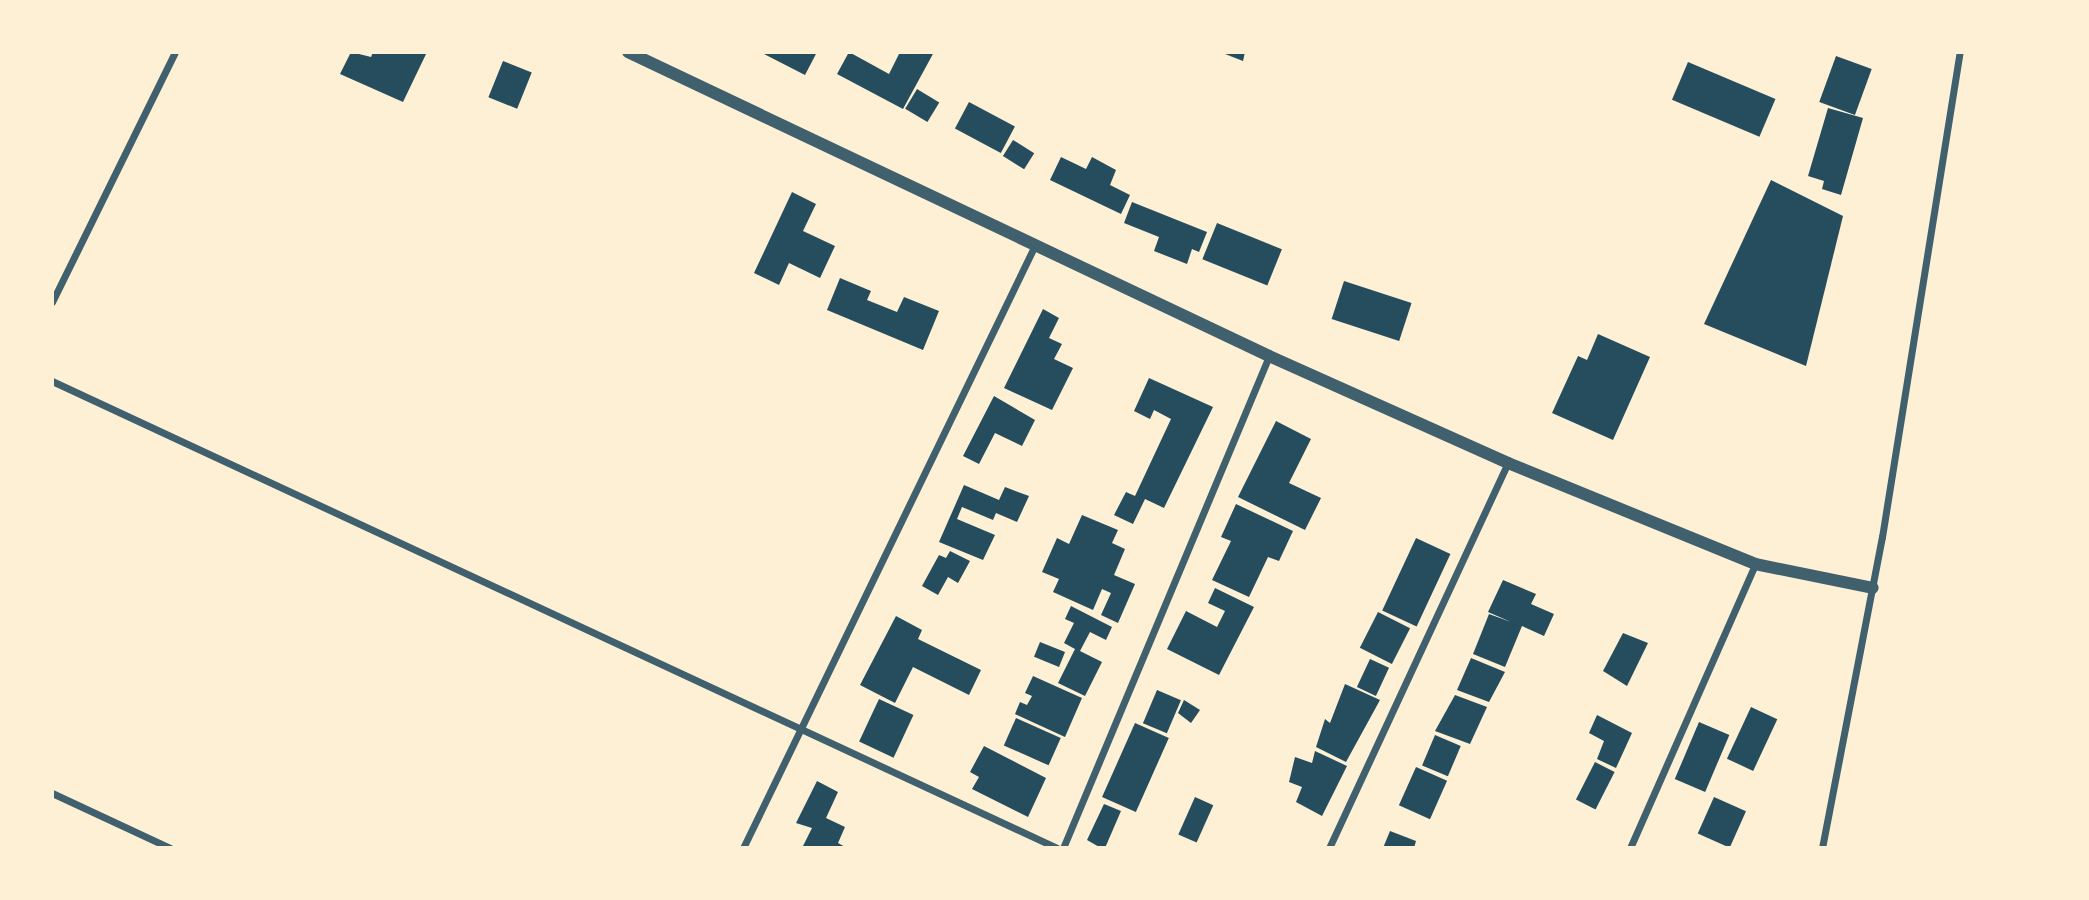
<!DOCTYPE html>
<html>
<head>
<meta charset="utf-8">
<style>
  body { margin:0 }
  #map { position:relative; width:2089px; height:900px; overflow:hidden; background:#fdf0d5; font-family:Roboto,sans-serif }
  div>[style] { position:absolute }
  .building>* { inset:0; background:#264d5e; transform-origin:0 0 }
  .minor>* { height:7px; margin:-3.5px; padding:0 3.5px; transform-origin:3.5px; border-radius:3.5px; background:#3f606c }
  .tertiary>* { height:12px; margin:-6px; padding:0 6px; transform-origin:6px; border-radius:6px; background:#3f606c }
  span { translate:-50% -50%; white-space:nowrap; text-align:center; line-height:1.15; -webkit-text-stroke:5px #fdf0d5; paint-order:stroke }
  .frame { position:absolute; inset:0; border:54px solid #fdf0d5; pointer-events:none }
</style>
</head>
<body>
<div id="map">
  <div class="building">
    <i style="clip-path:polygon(351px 52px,371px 57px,373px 52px,427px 52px,403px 102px,340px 74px)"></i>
    <i style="clip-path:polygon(760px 52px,817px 52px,805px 75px)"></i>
    <i style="clip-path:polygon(849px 52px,889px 74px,900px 52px,934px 52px,903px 109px,837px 74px)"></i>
    <i style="clip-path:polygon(1220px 52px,1245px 52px,1243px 61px)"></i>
    <i style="left:1836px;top:56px;width:38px;height:49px;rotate:20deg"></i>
    <i style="left:503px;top:61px;width:31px;height:39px;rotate:22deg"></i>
    <i style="left:1688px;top:62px;width:95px;height:41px;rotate:23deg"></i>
    <i style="left:917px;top:89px;width:26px;height:23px;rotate:31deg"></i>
    <i style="left:969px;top:102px;width:52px;height:30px;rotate:28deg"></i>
    <i style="clip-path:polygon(1828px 108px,1863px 118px,1841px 195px,1822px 189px,1824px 181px,1808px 176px)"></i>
    <i style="left:1013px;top:140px;width:25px;height:19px;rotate:32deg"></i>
    <i style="clip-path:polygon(1061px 157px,1086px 169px,1092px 157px,1116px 170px,1110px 185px,1130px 195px,1121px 214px,1050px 180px)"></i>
    <i style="clip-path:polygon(1771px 180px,1843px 216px,1806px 366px,1704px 324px)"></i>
    <i style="clip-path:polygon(792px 192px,816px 204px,803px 231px,835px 246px,820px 278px,789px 263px,779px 285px,754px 273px)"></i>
    <i style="clip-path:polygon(1132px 202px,1207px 232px,1199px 252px,1192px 249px,1187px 264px,1154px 251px,1159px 237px,1124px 223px)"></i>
    <i style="left:1217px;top:223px;width:70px;height:39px;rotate:22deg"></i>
    <i style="clip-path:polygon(840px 278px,871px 291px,867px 300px,897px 312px,904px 297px,939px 311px,923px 350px,827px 310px)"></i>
    <i style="left:1344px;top:281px;width:71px;height:40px;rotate:18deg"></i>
    <i style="clip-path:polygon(1043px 309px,1059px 318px,1049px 338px,1062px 344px,1054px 359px,1073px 368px,1052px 410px,1004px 388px)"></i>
    <i style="clip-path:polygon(1598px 334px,1650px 357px,1613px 440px,1552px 413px,1578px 356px,1587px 360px)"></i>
    <i style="clip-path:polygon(1149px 378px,1213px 407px,1164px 508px,1145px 499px,1133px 524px,1114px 515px,1126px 492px,1135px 496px,1171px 419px,1154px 410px,1150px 419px,1134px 411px)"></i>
    <i style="clip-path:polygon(994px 396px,1035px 420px,1022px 446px,995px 433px,979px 464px,963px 456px)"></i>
    <i style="clip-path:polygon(1276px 421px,1311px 439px,1289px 483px,1321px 498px,1305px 530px,1238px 497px)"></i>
    <i style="clip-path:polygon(964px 485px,999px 500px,1005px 487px,1029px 496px,1017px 522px,996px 513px,993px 520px,962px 507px,957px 519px,995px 535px,983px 560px,939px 542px)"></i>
    <i style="clip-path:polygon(1236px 504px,1293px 531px,1279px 561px,1268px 557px,1249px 597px,1212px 580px,1231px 541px,1221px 537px)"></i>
    <i style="clip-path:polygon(1082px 515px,1118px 530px,1112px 543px,1125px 549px,1114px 575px,1135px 584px,1118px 623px,1101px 615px,1111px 593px,1102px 589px,1093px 610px,1053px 592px,1059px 579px,1042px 572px,1057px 538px,1069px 544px)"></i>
    <i style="left:1416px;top:538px;width:38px;height:80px;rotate:25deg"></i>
    <i style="clip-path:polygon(950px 551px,970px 561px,958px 583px,948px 577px,938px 595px,922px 586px,939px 555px,946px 558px)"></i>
    <i style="clip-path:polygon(1503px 580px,1536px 594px,1531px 604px,1554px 614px,1544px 636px,1522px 626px,1505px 667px,1473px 654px,1489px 614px,1511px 622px,1488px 612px)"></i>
    <i style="clip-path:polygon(1215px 588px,1254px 607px,1219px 675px,1167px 649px,1186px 611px,1217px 627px,1225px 611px,1208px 603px)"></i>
    <i style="clip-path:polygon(1071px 606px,1112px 627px,1106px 640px,1090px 632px,1080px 651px,1102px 662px,1085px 696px,1058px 683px,1075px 649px,1064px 643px,1074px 623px,1065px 619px)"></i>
    <i style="left:1378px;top:612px;width:36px;height:40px;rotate:27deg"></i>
    <i style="clip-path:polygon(896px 616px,922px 630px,918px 639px,981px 670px,969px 695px,913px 667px,895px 703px,860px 685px)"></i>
    <i style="clip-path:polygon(1623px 633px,1648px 643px,1627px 686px,1603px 671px)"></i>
    <i style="left:1040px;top:642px;width:27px;height:16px;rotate:22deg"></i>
    <i style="clip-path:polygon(1471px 658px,1505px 672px,1489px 702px,1457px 690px)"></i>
    <i style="left:1370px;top:659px;width:21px;height:31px;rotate:25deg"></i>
    <i style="clip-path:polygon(1033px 676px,1082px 698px,1065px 737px,1015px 714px,1020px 702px,1027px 705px,1032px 696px,1025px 693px)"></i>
    <i style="clip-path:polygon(1345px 684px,1380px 700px,1346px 762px,1316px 747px,1325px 719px,1330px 723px)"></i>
    <i style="left:1157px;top:690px;width:26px;height:36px;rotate:23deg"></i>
    <i style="clip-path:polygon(1455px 695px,1487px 707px,1470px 744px,1435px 731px)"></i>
    <i style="left:879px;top:699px;width:38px;height:47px;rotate:25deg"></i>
    <i style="clip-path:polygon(1184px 700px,1200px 710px,1191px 723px,1178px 713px)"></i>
    <i style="left:1751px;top:707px;width:29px;height:57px;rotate:25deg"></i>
    <i style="clip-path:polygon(1597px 715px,1632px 733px,1616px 768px,1597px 759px,1604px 741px,1589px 733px)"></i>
    <i style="left:1016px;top:718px;width:49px;height:30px;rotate:24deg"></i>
    <i style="left:1699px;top:722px;width:33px;height:62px;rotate:23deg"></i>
    <i style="left:1135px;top:723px;width:37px;height:81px;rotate:24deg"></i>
    <i style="left:1435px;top:735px;width:28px;height:33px;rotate:23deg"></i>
    <i style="clip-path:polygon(984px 746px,1046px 778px,1028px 817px,972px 789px,979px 777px,970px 772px)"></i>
    <i style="clip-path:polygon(1315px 751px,1347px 766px,1322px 816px,1296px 802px,1302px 787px,1289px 782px,1295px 757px,1312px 763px)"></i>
    <i style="left:1595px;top:762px;width:22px;height:42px;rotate:27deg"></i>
    <i style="left:1416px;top:767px;width:34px;height:42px;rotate:24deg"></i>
    <i style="clip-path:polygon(817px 781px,838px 792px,826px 818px,845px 827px,838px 843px,847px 848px,802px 848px,812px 828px,796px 823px)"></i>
    <i style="left:1195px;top:797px;width:20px;height:41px;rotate:24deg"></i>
    <i style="left:1714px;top:797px;width:35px;height:40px;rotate:24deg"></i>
    <i style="clip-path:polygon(1104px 804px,1121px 811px,1105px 848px,1101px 848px,1087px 840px)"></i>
    <i style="clip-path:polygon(1390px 831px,1416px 841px,1414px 848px,1383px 848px)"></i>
  </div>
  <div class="minor">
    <i style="left:52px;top:302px;width:279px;rotate:-63.8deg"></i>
    <i style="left:52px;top:381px;width:1108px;rotate:24.92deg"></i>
    <i style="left:52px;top:793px;width:130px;rotate:25deg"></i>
    <i style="left:743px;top:848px;width:670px;rotate:-64.16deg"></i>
    <i style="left:1063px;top:848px;width:533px;rotate:-67.28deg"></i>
    <i style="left:1329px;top:848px;width:425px;rotate:-65.1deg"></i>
    <i style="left:1630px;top:848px;width:310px;rotate:-66.2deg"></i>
    <i style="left:1822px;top:848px;width:317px;rotate:-79.1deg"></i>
    <i style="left:1882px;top:537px;width:491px;rotate:-80.9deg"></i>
  </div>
  <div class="tertiary">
    <i style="left:628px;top:52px;width:709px;rotate:25.37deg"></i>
    <i style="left:1269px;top:356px;width:262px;rotate:24.1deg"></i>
    <i style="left:1508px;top:463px;width:267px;rotate:22.2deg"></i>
    <i style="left:1755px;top:564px;width:120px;rotate:11.5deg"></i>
  </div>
  <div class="frame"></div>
</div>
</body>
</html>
